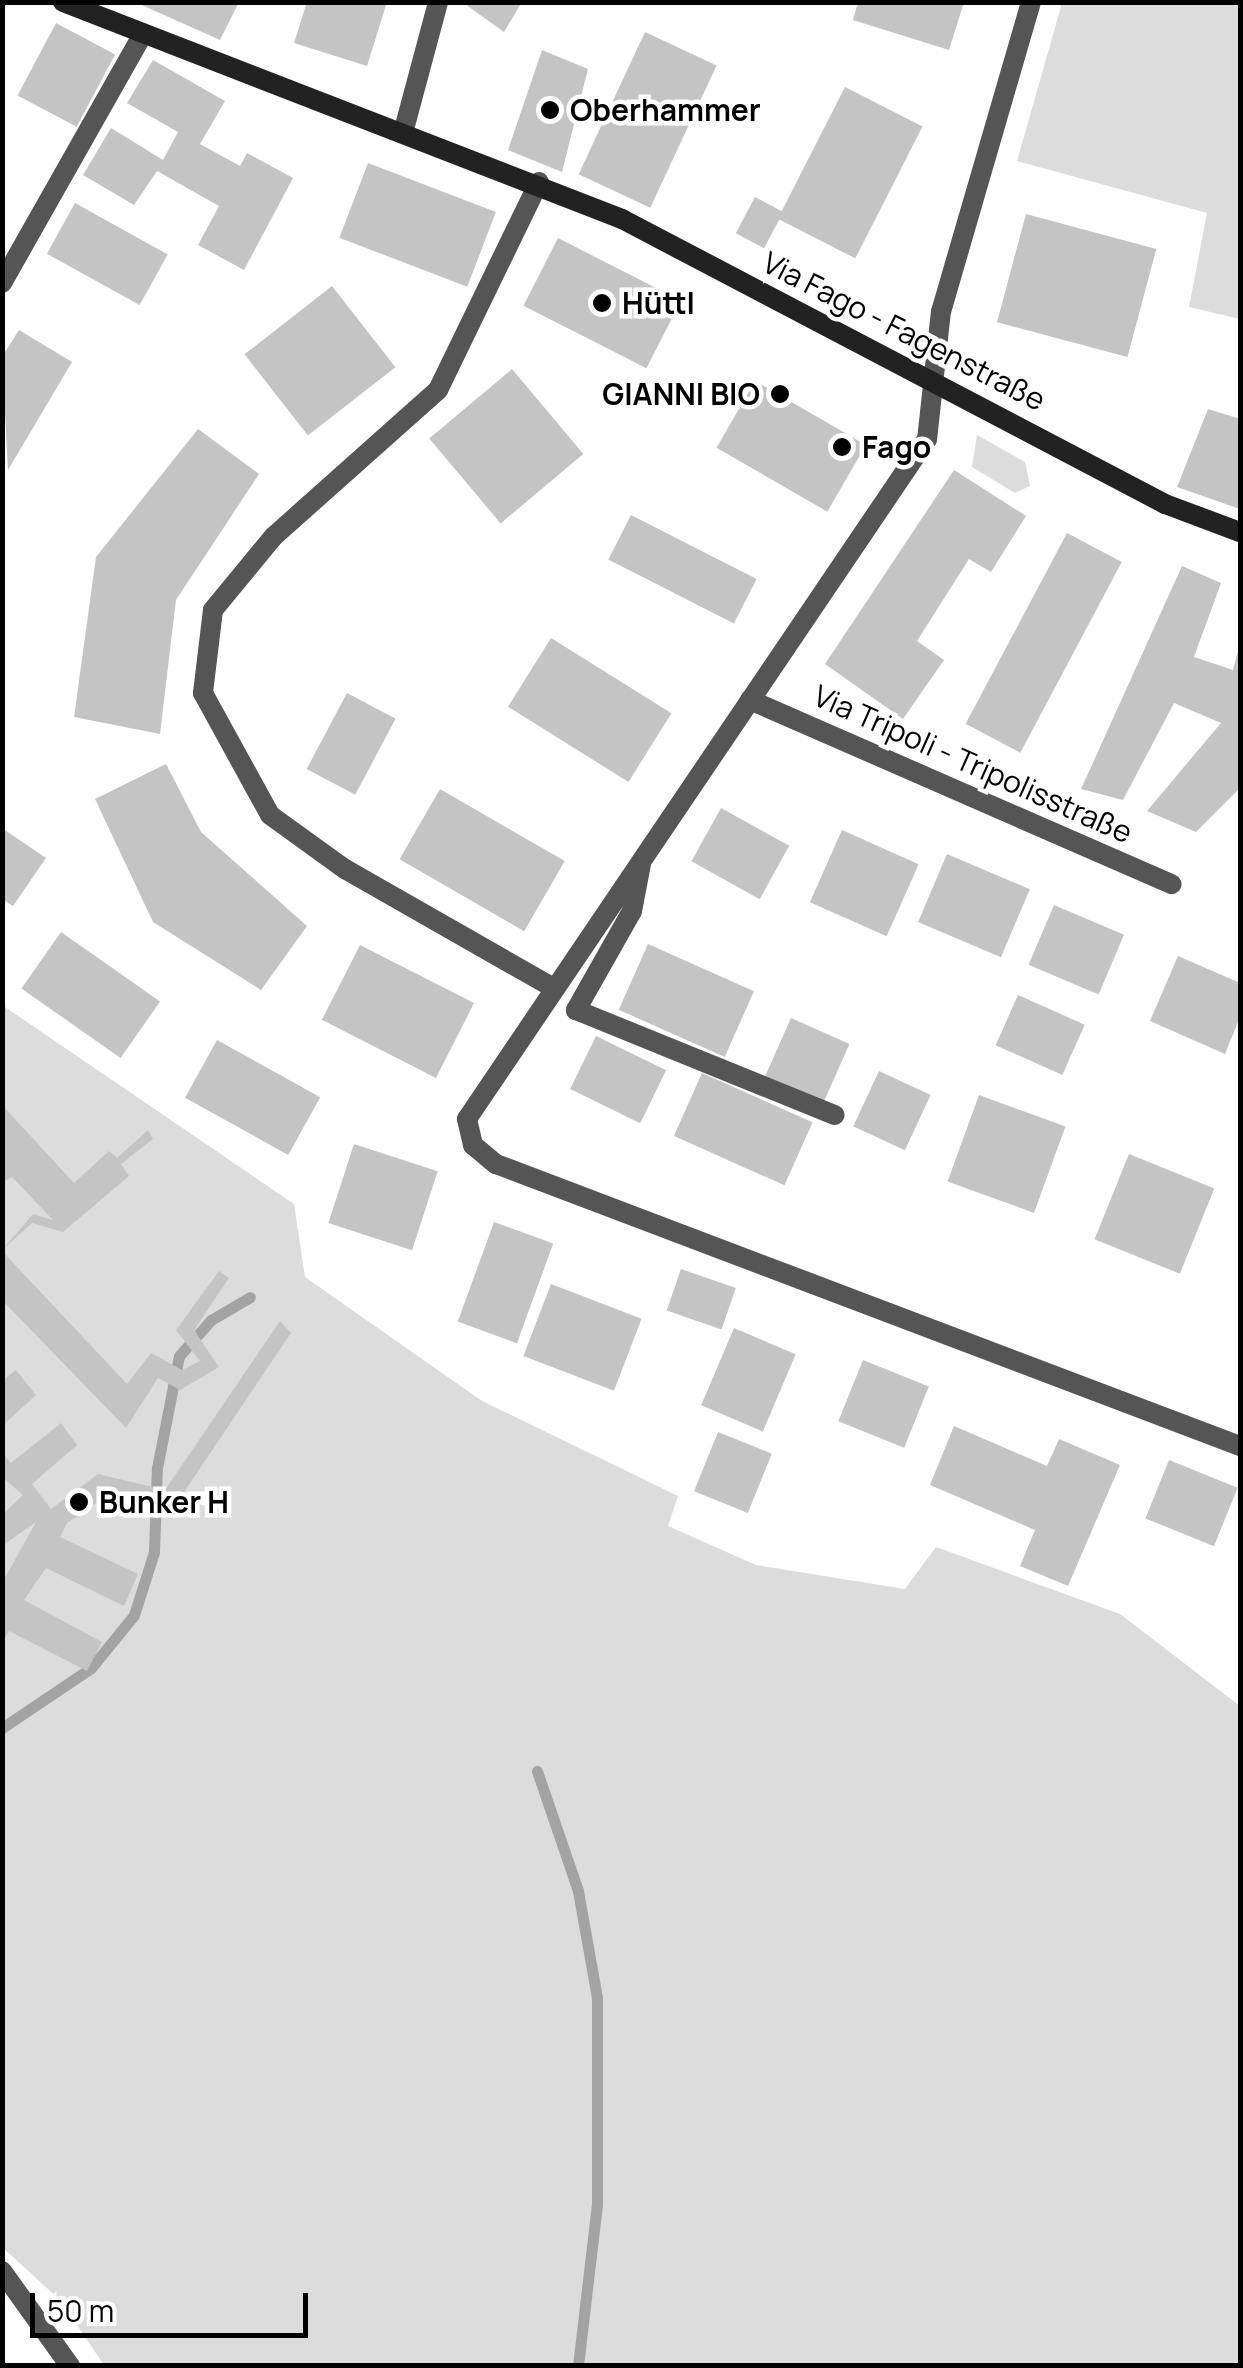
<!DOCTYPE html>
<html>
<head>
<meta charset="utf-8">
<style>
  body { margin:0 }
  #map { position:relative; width:1243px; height:2368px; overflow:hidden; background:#fff; font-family:Manrope,sans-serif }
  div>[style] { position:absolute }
  .green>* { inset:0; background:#dcdcdc }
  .stream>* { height:11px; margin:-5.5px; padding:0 5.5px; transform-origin:5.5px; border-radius:5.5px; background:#a3a3a3 }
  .building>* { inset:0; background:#c4c4c4; transform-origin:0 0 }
  .street>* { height:20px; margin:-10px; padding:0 10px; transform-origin:10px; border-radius:10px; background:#555 }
  .secondary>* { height:20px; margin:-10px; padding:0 10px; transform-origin:10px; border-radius:10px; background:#222 }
  .dots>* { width:28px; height:28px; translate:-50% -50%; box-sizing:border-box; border:5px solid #fff; border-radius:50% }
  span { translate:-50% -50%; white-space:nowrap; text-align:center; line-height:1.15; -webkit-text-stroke:9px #fff; paint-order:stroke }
  .poi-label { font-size:30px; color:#000; font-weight:700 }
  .left { translate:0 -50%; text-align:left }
  .right { translate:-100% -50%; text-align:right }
  .street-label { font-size:30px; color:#000 }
  .frame { position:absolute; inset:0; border:5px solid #000; pointer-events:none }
  .scale { position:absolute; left:30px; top:2293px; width:278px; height:45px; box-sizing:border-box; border:5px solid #000; border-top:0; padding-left:12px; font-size:30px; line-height:35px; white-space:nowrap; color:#000; -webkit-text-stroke:8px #fff; paint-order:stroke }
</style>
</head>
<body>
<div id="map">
  <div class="green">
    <i style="clip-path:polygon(1062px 3px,1240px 3px,1240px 319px,1189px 307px,1207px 213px,1017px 161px)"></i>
    <i style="clip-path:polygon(977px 435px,1025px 462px,1030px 486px,1015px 493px,972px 467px)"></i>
    <i style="clip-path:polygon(2px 1005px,294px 1204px,305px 1277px,482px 1401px,678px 1496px,668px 1526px,756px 1565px,905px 1589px,936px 1547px,1120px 1614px,1240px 1706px,1240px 2365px,104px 2365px,60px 2300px,3px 2248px)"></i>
  </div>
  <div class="stream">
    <i style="left:2px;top:1728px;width:107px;rotate:-34deg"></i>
    <i style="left:91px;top:1668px;width:68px;rotate:-50.9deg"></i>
    <i style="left:134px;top:1615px;width:66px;rotate:-72.4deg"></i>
    <i style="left:154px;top:1552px;width:84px;rotate:-88deg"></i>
    <i style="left:157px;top:1468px;width:114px;rotate:-78.9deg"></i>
    <i style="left:179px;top:1356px;width:48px;rotate:-48.4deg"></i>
    <i style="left:211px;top:1320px;width:45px;rotate:-30.5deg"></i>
    <i style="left:537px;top:1771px;width:127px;rotate:71.1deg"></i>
    <i style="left:578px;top:1891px;width:109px;rotate:79.9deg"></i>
    <i style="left:597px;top:1998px;width:206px;rotate:90deg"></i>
    <i style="left:597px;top:2204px;width:163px;rotate:96.7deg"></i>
  </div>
  <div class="building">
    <i style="clip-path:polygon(135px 2px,239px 2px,220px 40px)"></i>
    <i style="clip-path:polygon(307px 2px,387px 2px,367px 66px,294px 43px)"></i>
    <i style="clip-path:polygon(462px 2px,522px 2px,504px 32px)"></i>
    <i style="clip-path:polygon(858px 2px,964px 2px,949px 50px,853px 20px)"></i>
    <i style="left:56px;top:23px;width:67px;height:82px;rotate:28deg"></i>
    <i style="left:645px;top:32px;width:79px;height:157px;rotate:25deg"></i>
    <i style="clip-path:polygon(542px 50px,588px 69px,562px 172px,508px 150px)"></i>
    <i style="clip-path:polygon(153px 60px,225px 101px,200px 144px,240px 166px,247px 153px,293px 178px,244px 270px,198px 245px,219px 206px,157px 171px,134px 205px,83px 175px,111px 128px,163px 160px,178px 132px,127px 103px)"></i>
    <i style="left:845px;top:87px;width:87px;height:148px;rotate:27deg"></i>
    <i style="left:368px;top:163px;width:137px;height:80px;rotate:21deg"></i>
    <i style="left:755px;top:197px;width:32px;height:41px;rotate:28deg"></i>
    <i style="left:75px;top:203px;width:106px;height:58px;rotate:29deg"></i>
    <i style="left:1026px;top:214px;width:135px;height:112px;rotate:15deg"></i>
    <i style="left:558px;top:238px;width:138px;height:76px;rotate:27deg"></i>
    <i style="left:332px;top:286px;width:103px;height:111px;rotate:52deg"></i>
    <i style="clip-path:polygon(19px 330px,72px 362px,8px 470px,2px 357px)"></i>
    <i style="left:512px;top:369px;width:111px;height:108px;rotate:50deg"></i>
    <i style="left:755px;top:381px;width:128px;height:77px;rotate:30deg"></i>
    <i style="clip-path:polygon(1208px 409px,1240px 419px,1240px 509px,1177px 487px)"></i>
    <i style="clip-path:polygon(198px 429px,259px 474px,176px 600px,160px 734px,74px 717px,96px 557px)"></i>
    <i style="clip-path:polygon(954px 470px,1026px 516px,991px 572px,969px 559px,917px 641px,944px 660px,903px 719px,825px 664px)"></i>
    <i style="left:631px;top:515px;width:141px;height:50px;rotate:27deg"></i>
    <i style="left:1067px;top:533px;width:62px;height:216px;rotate:28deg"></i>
    <i style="clip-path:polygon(1182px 566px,1221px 583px,1194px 657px,1233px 670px,1240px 644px,1240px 788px,1196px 832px,1147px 811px,1221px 723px,1174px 703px,1123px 800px,1081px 789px)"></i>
    <i style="left:551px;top:638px;width:142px;height:81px;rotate:32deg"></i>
    <i style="left:347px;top:693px;width:55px;height:86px;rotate:28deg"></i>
    <i style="clip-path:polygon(166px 764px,201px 832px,307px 926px,261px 990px,153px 922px,95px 799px)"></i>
    <i style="left:440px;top:789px;width:144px;height:81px;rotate:30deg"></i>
    <i style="left:721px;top:808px;width:78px;height:61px;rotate:29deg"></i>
    <i style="clip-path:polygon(2px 828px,46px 858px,13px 906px,2px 899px)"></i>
    <i style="left:842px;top:830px;width:84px;height:79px;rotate:24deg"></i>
    <i style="left:947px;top:854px;width:90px;height:74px;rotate:23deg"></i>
    <i style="left:1054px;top:905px;width:76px;height:65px;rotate:23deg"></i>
    <i style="left:61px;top:932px;width:121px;height:69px;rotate:35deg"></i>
    <i style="left:648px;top:944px;width:116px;height:72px;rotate:24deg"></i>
    <i style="left:360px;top:945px;width:128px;height:84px;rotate:27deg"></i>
    <i style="clip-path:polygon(1178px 956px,1240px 983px,1240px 1017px,1225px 1054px,1150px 1021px)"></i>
    <i style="left:1018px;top:995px;width:73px;height:55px;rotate:24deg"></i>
    <i style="left:791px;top:1018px;width:64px;height:64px;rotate:24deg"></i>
    <i style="left:596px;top:1036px;width:78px;height:59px;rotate:26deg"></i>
    <i style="left:217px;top:1040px;width:118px;height:66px;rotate:29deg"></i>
    <i style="left:879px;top:1071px;width:57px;height:61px;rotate:25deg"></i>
    <i style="left:702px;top:1073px;width:121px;height:69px;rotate:24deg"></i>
    <i style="left:979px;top:1095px;width:92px;height:92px;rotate:20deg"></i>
    <i style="clip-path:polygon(2px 1105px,74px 1183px,109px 1151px,117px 1158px,148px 1130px,153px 1139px,121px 1164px,129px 1176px,63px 1232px,32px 1223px,2px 1250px,33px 1214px,53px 1220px,12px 1177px,2px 1183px)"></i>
    <i style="left:354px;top:1144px;width:88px;height:83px;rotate:18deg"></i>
    <i style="left:1129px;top:1154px;width:92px;height:92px;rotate:22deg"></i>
    <i style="left:494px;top:1222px;width:63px;height:106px;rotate:20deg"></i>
    <i style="clip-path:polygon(2px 1251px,127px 1384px,151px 1353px,182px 1370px,200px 1361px,176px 1330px,219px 1271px,229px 1278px,194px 1330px,219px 1367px,180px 1390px,158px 1378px,126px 1428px,2px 1300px)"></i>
    <i style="left:681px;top:1269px;width:58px;height:44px;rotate:19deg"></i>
    <i style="left:551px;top:1284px;width:97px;height:77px;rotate:21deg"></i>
    <i style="clip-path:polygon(280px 1321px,291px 1333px,172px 1510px,109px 1494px,67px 1523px,60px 1537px,138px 1574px,124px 1606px,46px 1568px,24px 1600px,102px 1642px,87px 1671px,9px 1631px,2px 1644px,2px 1583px,36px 1522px,2px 1546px,2px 1515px,23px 1495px,2px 1477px,2px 1452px,11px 1463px,61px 1423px,77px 1445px,32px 1484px,51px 1509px,98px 1474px,165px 1490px)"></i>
    <i style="left:734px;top:1328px;width:67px;height:84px;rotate:23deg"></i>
    <i style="left:863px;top:1360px;width:71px;height:66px;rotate:22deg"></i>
    <i style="clip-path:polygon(16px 1370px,36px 1395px,2px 1426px,2px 1381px)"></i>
    <i style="clip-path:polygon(954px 1426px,1047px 1466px,1059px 1439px,1120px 1465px,1068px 1586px,1020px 1566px,1035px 1530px,930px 1485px)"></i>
    <i style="left:718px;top:1432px;width:58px;height:64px;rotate:22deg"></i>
    <i style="left:1169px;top:1460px;width:74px;height:63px;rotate:22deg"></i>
  </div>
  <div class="street">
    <i style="left:1031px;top:2px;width:322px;rotate:106.2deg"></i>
    <i style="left:941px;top:311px;width:129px;rotate:96.2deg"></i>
    <i style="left:927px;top:439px;width:821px;rotate:124.08deg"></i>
    <i style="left:467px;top:1119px;width:27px;rotate:77deg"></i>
    <i style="left:473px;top:1145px;width:30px;rotate:40deg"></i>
    <i style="left:496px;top:1164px;width:796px;rotate:20.76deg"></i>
    <i style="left:403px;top:133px;width:136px;rotate:-75deg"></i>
    <i style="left:539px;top:182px;width:231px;rotate:115.9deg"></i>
    <i style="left:438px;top:390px;width:220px;rotate:138.3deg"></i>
    <i style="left:274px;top:536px;width:96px;rotate:129.5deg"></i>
    <i style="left:213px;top:610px;width:84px;rotate:96.9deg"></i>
    <i style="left:203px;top:693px;width:139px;rotate:61.2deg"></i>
    <i style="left:270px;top:815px;width:92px;rotate:35.8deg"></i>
    <i style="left:345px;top:869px;width:238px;rotate:29.7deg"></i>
    <i style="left:2px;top:283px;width:284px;rotate:-60.5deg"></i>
    <i style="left:750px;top:700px;width:460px;rotate:23.6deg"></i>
    <i style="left:641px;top:864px;width:48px;rotate:100.8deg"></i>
    <i style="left:632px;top:911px;width:114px;rotate:119.5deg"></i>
    <i style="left:576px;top:1010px;width:279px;rotate:22.1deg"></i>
    <i style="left:2px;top:2271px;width:117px;rotate:54.4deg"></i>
  </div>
  <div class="secondary">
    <i style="left:63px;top:2px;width:600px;rotate:21.22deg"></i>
    <i style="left:622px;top:219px;width:613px;rotate:27.69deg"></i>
    <i style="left:1165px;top:504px;width:80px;rotate:20.5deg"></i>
  </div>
  <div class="dots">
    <i style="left:550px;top:110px;background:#000"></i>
    <i style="left:602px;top:303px;background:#000"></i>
    <i style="left:780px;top:394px;background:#000"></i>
    <i style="left:842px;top:447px;background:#000"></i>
    <i style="left:79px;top:1502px;background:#000"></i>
  </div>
  <div class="poi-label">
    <span class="left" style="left:570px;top:110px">Oberhammer</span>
    <span class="left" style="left:622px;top:303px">Hüttl</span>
    <span class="right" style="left:760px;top:394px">GIANNI BIO</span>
    <span class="left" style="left:862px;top:447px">Fago</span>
    <span class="left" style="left:99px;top:1502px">Bunker H</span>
  </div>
  <div class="street-label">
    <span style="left:904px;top:331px;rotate:27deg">Via Fago - Fagenstraße</span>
    <span style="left:973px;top:764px;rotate:24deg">Via Tripoli - Tripolisstraße</span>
  </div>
  <div class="frame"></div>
  <div class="scale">50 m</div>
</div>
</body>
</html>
